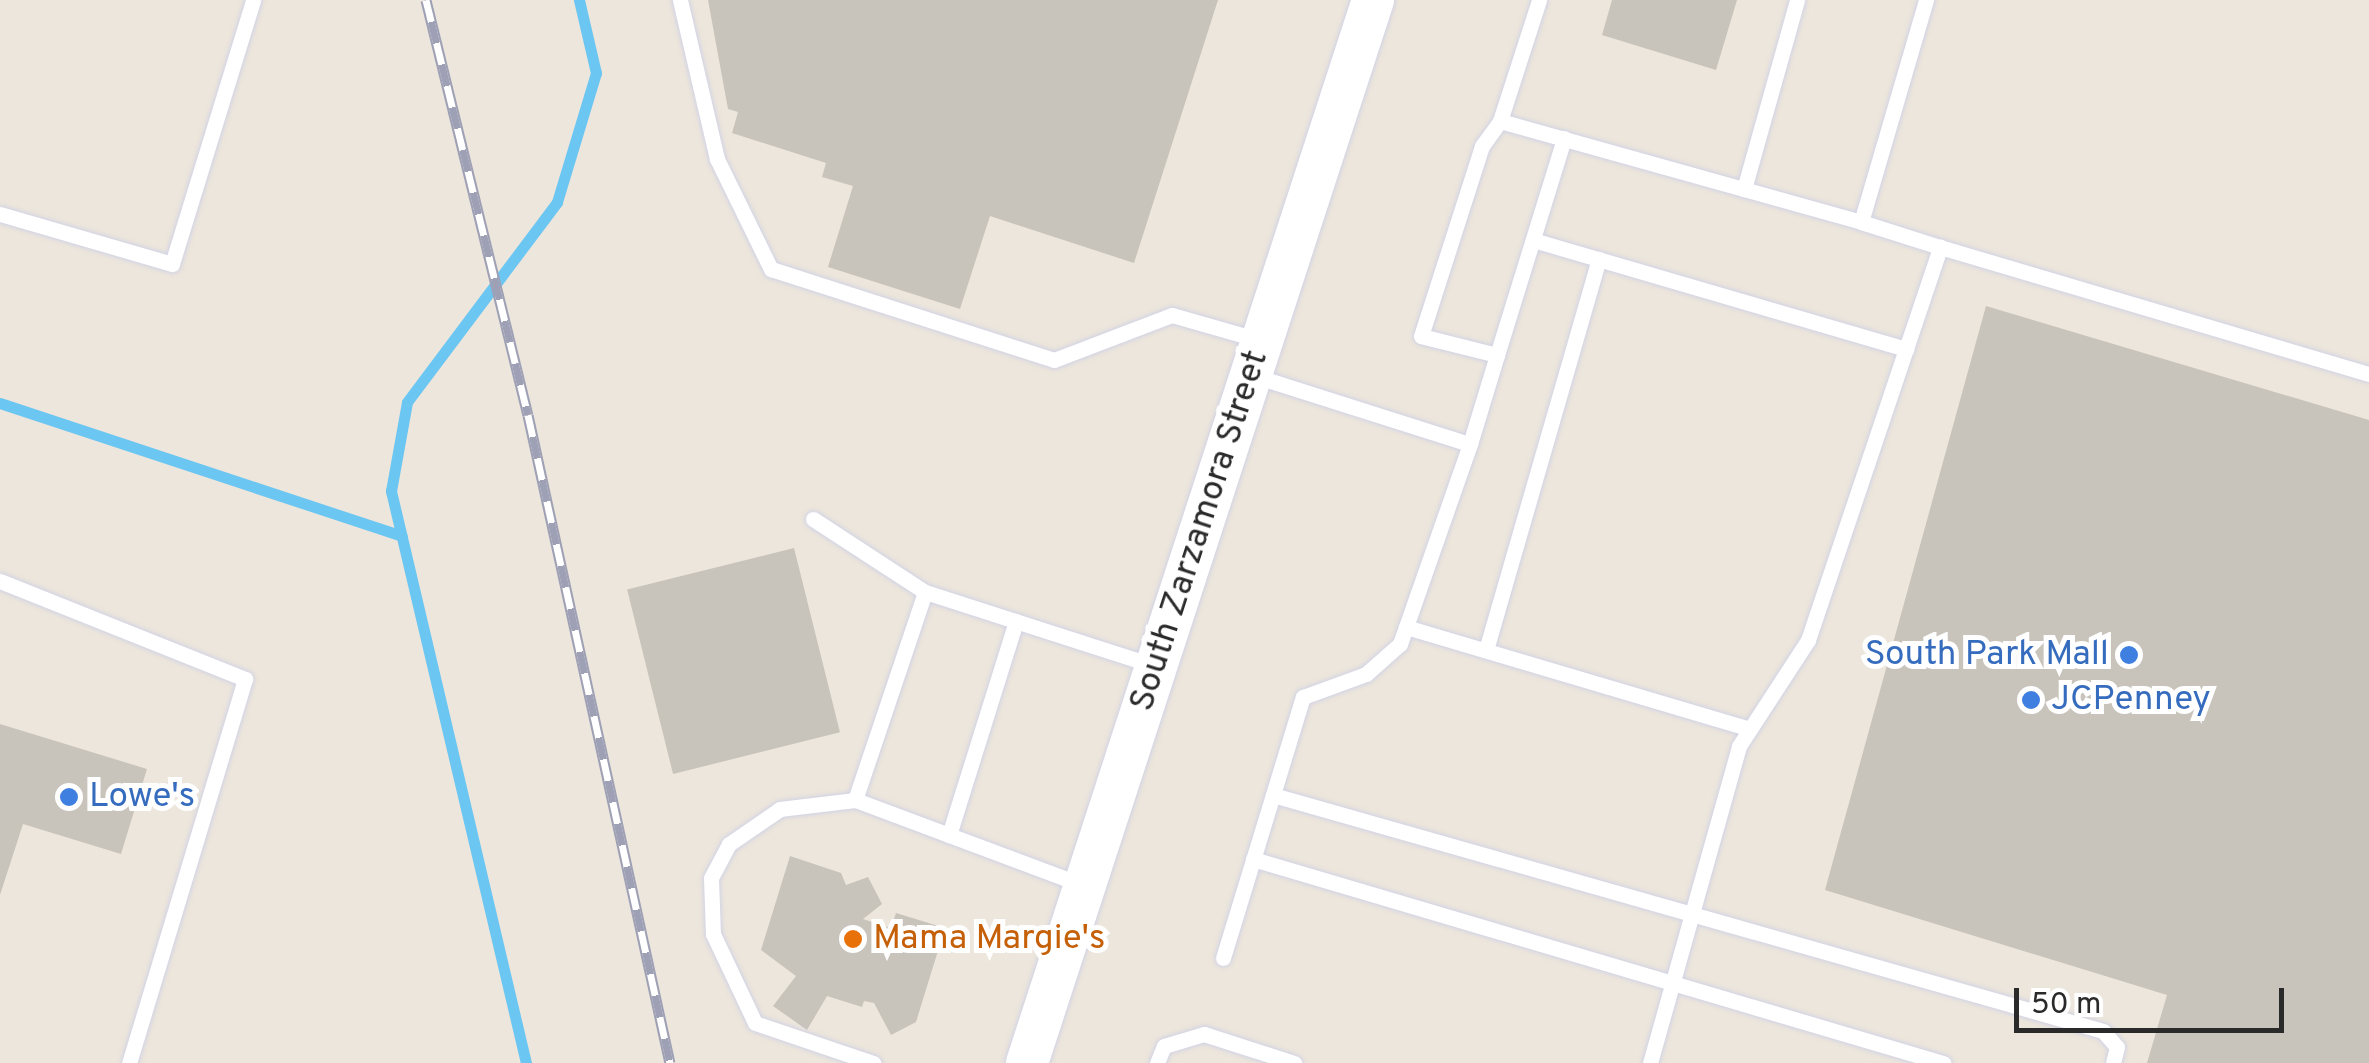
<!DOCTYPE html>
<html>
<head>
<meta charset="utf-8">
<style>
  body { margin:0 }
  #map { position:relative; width:2369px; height:1063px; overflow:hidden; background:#ede6dc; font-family:Overpass,sans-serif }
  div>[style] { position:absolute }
  .stream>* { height:11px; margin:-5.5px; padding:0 5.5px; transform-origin:5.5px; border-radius:5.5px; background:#6cc6f2 }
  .building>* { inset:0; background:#c8c3bb; transform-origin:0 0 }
  .roads { filter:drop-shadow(0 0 2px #d1d3e4) drop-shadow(0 0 2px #d1d3e4) }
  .lane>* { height:15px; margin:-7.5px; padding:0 7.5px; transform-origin:7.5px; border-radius:7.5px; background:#fff }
  .secondary>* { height:42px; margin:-21px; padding:0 21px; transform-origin:21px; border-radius:21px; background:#fff }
  .rail>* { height:11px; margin-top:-5.5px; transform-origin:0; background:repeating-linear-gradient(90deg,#fff 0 22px,#9ea0b5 0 44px); box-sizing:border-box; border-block:2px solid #9ea0b5 }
  .dots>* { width:28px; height:28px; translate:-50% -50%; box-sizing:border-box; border:5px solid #fff; border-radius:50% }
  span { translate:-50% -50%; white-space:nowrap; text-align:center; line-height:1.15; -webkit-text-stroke:10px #fff; paint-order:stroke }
  .street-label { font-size:35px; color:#2a2a2a }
  .shop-label { font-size:35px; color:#366cbe }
  .right { translate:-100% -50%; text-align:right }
  .left { translate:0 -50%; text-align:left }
  .food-label { font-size:35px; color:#c56008 }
  .scale { position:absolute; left:2014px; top:988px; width:270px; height:45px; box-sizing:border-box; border:5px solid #2a2a2a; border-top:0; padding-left:12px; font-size:30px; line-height:35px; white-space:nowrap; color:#2a2a2a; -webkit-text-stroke:8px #fff; paint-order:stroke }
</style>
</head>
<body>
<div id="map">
  <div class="stream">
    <i style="left:0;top:403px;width:423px;rotate:18.3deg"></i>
    <i style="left:526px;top:1063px;width:588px;rotate:-103.28deg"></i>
    <i style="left:391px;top:491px;width:90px;rotate:-79.8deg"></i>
    <i style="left:407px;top:402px;width:250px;rotate:-53.1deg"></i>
    <i style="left:557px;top:202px;width:135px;rotate:-73.2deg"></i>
    <i style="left:596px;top:73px;width:75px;rotate:-103.1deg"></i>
  </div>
  <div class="building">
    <i style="clip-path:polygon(708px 0,1218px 0,1134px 263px,990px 216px,960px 309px,828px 267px,853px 186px,822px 177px,826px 163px,732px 133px,738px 112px,728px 109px)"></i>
    <i style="clip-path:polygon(1612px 0,1737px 0,1716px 70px,1602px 35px)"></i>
    <i style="clip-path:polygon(1986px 306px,2369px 420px,2369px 1063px,2147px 1063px,2167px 995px,1825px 890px)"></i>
    <i style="left:794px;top:548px;width:190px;height:172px;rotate:76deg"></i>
    <i style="clip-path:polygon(0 724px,147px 769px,121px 854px,23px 824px,0 895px)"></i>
    <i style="clip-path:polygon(790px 856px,841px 873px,846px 885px,868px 877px,882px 904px,863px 919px,891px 928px,896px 913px,945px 928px,916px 1022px,891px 1035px,874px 1003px,864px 1001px,862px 1007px,827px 996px,807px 1030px,773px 1006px,796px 976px,761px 950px)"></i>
  </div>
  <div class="roads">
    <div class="lane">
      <i style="left:680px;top:0;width:163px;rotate:76.9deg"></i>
      <i style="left:717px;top:159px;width:123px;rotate:63.9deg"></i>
      <i style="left:771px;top:269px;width:297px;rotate:17.8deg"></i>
      <i style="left:1054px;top:360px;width:126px;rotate:-20.9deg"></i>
      <i style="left:1172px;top:315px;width:91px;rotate:16deg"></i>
      <i style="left:1926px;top:0;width:231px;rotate:106.3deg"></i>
      <i style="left:1861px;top:222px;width:83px;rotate:17.6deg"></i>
      <i style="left:1500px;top:121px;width:127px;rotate:-72.1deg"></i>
      <i style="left:1744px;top:189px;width:196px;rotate:-74.3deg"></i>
      <i style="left:0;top:214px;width:179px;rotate:16.2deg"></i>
      <i style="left:172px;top:264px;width:276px;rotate:-72.9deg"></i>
      <i style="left:1533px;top:240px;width:389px;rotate:16.3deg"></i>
      <i style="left:1497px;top:355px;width:227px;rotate:-72.8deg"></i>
      <i style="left:1255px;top:376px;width:225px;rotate:17.6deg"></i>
      <i style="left:1470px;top:444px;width:93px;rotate:-73.1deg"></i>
      <i style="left:1497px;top:355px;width:78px;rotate:-166deg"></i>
      <i style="left:1421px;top:336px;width:200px;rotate:-72.2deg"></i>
      <i style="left:1482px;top:146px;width:31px;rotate:-54deg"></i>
      <i style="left:1500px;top:121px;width:375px;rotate:15.6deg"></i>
      <i style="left:813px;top:519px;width:134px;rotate:33.1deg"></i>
      <i style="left:0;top:581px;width:264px;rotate:21.8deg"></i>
      <i style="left:245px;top:679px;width:401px;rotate:106.8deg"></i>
      <i style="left:1406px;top:627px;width:359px;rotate:16.5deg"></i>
      <i style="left:1486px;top:650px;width:407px;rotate:-73.9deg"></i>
      <i style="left:1273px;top:795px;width:863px;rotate:15.87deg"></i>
      <i style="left:2103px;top:1031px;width:21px;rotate:49deg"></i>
      <i style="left:2117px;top:1047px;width:16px;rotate:104deg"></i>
      <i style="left:855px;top:800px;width:76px;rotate:173.2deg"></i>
      <i style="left:780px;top:809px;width:62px;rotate:145.5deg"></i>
      <i style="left:729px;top:844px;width:38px;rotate:118deg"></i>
      <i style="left:711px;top:878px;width:56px;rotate:88deg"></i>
      <i style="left:713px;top:934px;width:98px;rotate:64.7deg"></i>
      <i style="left:755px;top:1023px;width:125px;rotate:18.7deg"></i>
      <i style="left:949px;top:835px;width:224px;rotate:-72.6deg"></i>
      <i style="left:1253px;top:859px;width:720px;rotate:16.47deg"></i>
      <i style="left:1080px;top:884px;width:240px;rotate:-159.5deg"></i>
      <i style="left:855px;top:800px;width:219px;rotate:-71.4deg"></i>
      <i style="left:925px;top:592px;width:242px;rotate:17.8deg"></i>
      <i style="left:1223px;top:958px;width:273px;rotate:-73deg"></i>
      <i style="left:1303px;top:697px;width:67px;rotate:-20.1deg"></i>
      <i style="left:1366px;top:674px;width:45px;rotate:-41.4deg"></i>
      <i style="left:1400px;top:644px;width:212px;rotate:-70.7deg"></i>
      <i style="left:1157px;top:1063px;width:18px;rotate:-68deg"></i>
      <i style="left:1164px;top:1046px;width:42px;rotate:-16.7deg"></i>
      <i style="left:1204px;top:1034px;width:95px;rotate:17.9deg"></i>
      <i style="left:1650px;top:1063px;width:329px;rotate:-74.3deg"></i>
      <i style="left:1739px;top:746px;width:126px;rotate:-56.9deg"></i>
      <i style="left:1808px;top:640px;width:415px;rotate:-71.4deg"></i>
      <i style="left:1940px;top:247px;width:447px;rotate:16.5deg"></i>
    </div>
    <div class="secondary">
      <i style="left:1027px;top:1063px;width:1118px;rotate:-71.97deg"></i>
    </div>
  </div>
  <div class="rail">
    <i style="left:426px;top:0;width:427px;rotate:76.2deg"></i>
    <i style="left:528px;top:415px;width:663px;rotate:77.64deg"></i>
  </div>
  <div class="dots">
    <i style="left:2129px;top:655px;background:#3f7fe0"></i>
    <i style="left:2031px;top:700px;background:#3f7fe0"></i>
    <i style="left:69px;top:797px;background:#3f7fe0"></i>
    <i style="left:853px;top:939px;background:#e8710a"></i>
  </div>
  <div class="street-label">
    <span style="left:1200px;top:531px;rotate:-72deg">South Zarzamora Street</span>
  </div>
  <div class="shop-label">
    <span class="right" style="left:2109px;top:655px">South Park Mall</span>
    <span class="left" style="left:2051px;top:700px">JCPenney</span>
    <span class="left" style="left:89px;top:797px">Lowe's</span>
  </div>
  <div class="food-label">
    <span class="left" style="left:873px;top:939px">Mama Margie's</span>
  </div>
  <div class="scale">50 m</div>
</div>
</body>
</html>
